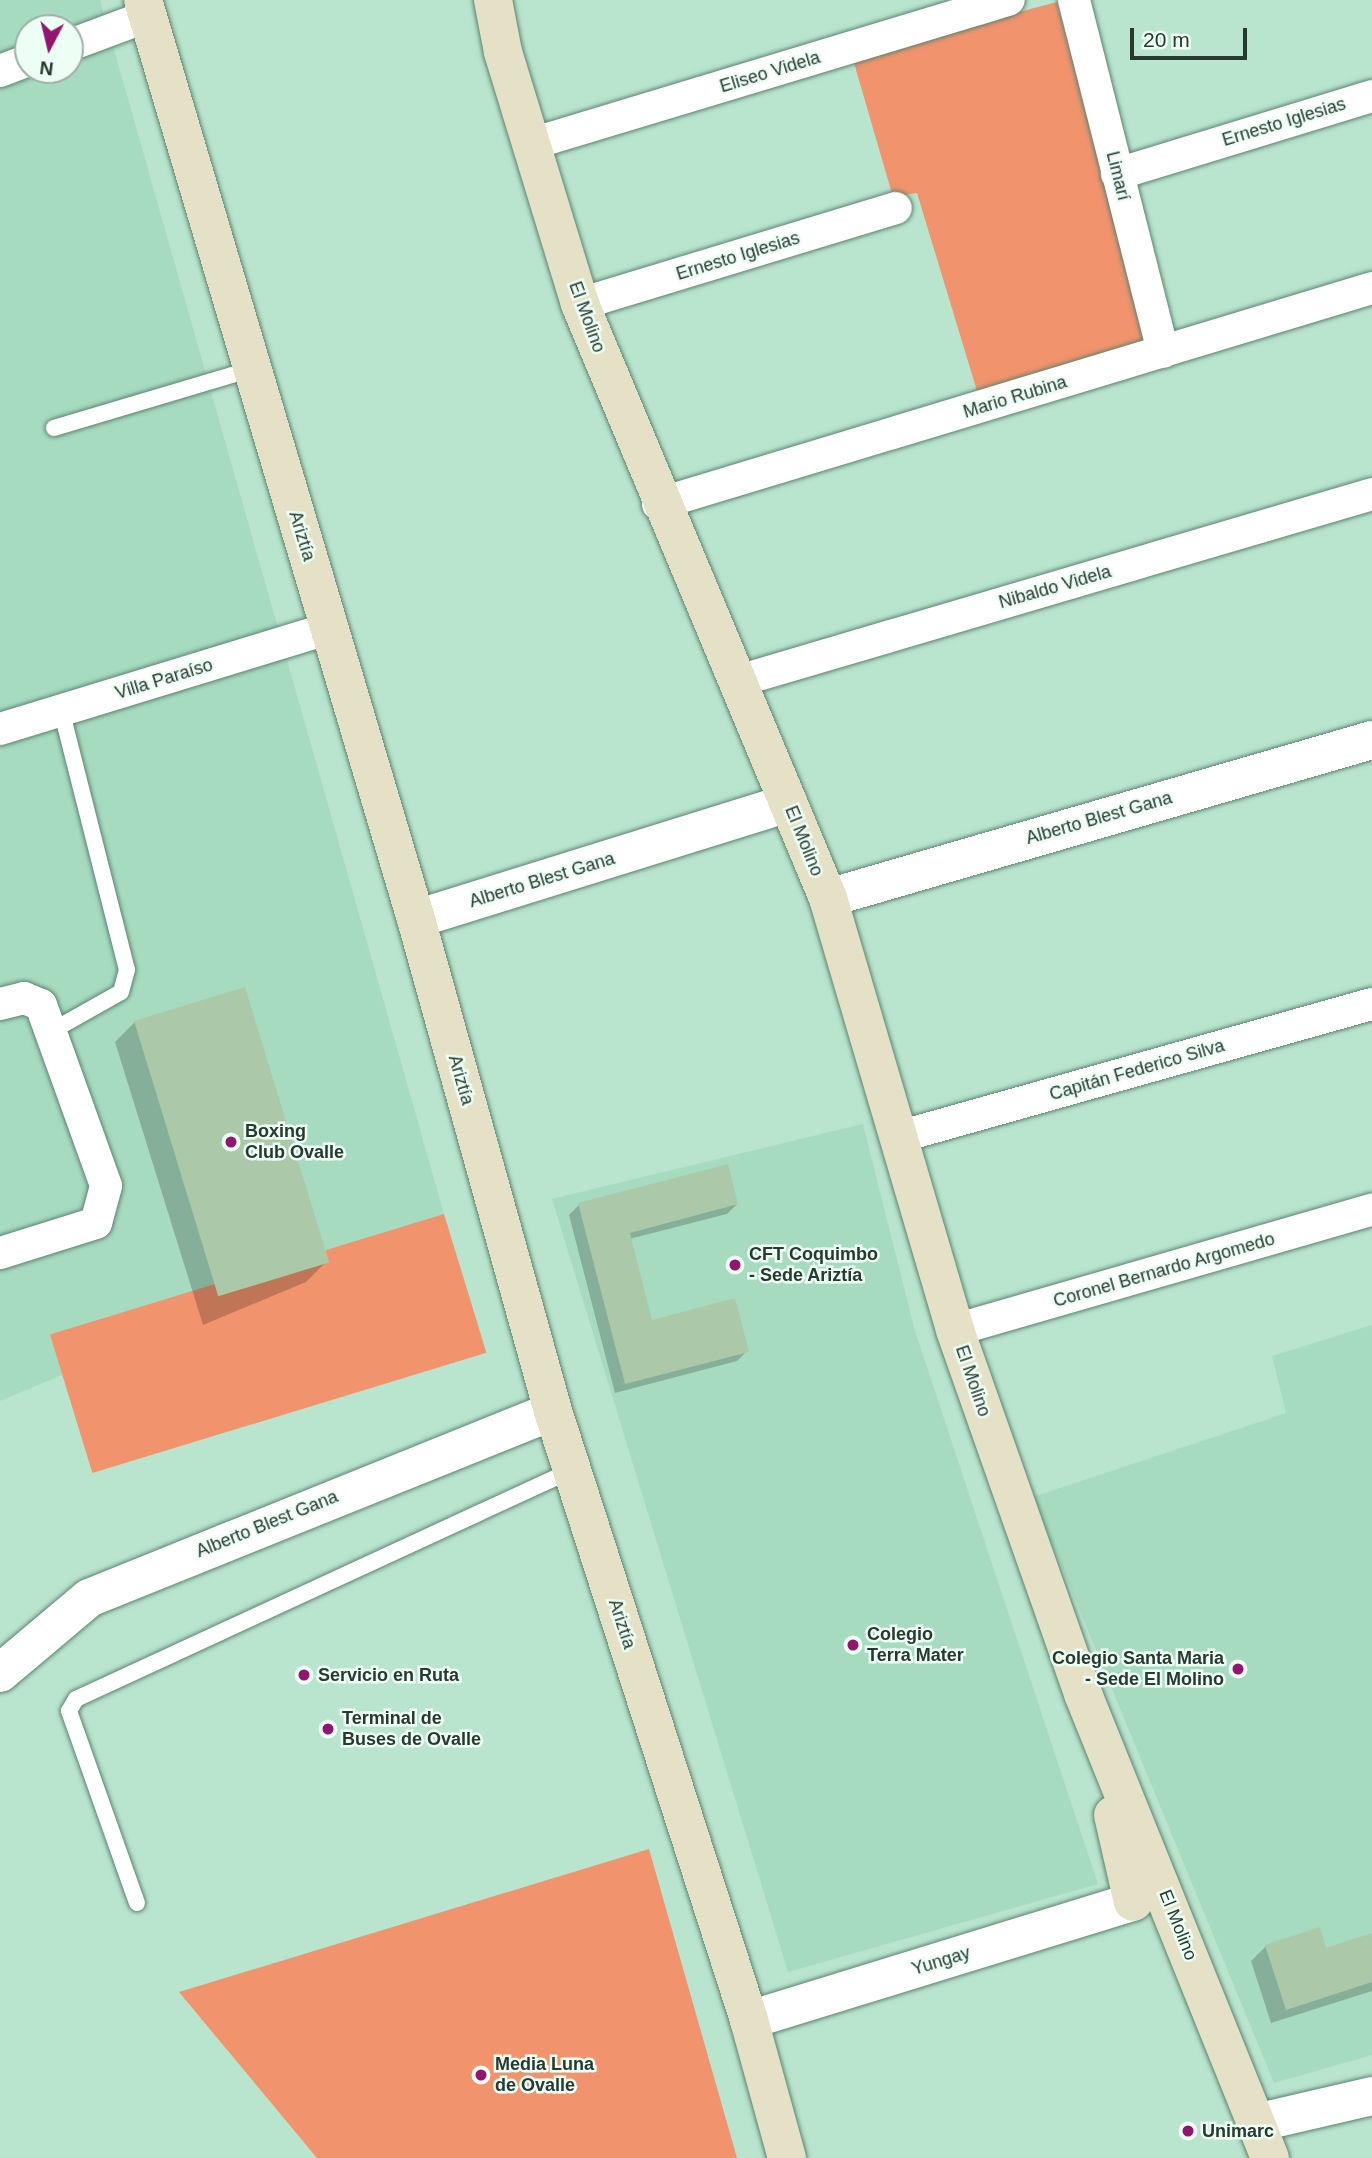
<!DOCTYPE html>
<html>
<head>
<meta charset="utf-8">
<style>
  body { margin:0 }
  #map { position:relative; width:1372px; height:2158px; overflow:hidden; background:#b9e4ce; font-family:Helvetica,sans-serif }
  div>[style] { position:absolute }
  .built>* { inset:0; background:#a7dbc0 }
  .green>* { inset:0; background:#f1936d; transform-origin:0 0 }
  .shadow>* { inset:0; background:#0003 }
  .building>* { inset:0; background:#abc8a8; transform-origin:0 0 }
  .roads { filter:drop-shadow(0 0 2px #5c8470) drop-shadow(0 0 2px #5c8470) }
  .service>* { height:16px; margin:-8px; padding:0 8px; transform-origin:8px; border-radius:8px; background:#fff }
  .minor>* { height:32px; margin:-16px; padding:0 16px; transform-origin:16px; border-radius:16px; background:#fff }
  .tertiary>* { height:38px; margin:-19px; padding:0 19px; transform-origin:19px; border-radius:19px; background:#fff }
  .secondary>* { height:38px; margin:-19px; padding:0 19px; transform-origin:19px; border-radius:19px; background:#e4e1c7 }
  .dots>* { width:19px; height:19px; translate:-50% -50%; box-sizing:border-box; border:4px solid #edfef5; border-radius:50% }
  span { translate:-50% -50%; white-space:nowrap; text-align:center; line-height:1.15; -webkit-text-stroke:5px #edfef5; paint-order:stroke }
  .street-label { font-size:18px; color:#283930 }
  .poi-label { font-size:18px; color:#283930; font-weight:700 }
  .left { translate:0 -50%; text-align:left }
  .right { translate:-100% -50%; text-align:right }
  .north { position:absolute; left:14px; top:14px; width:70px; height:70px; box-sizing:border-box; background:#edfef5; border:2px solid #9eafa6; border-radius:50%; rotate:187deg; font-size:19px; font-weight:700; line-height:28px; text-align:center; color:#283930 }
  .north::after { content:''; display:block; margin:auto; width:24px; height:32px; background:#931570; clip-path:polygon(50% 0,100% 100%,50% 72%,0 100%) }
  .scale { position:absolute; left:1130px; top:28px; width:117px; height:32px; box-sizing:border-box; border:4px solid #283930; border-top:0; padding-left:9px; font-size:21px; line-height:24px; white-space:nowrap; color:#283930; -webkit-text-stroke:5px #edfef5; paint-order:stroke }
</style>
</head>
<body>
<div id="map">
  <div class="built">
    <i style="clip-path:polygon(evenodd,0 0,100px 0,444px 1214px,0 1401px,0 0,28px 28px,70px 28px,70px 70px,28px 70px,28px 28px)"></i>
    <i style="clip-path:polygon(863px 1124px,915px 1331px,1098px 1884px,788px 1972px,552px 1199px)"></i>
    <i style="clip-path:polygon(1372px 1325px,1372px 2055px,1274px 2083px,1033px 1497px,1286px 1413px,1272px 1356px)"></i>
  </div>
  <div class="green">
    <i style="clip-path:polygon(1057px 2px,1148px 339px,977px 391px,917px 193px,893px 197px,852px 56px)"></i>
    <i style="left:444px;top:1214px;width:145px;height:412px;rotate:73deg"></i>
    <i style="clip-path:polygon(649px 1849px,737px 2158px,317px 2158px,179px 1992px)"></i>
  </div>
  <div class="shadow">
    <i style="clip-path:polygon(135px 1022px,326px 1262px,306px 1282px,203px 1325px,115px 1042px)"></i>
    <i style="clip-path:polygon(737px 1204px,727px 1214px,629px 1239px,651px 1322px,747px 1351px,737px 1361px,615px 1393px,569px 1215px,579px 1205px)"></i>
    <i style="clip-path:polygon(1372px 1935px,1372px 1991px,1271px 2023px,1251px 1961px,1266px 1946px,1325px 1950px)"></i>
  </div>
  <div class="building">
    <i style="left:245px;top:987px;width:288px;height:116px;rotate:73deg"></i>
    <i style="clip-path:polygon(728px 1164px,738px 1204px,630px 1233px,652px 1320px,735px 1298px,749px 1352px,625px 1384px,578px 1203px)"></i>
    <i style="clip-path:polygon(1320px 1927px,1326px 1948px,1372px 1933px,1372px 1982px,1286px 2010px,1265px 1945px)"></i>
  </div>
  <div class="roads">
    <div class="service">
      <i style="left:54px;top:428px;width:207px;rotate:-16.6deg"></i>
      <i style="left:50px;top:1032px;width:81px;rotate:-29.4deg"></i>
      <i style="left:121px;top:992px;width:23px;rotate:-75deg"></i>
      <i style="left:127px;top:970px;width:268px;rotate:-104.2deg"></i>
      <i style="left:137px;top:1903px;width:204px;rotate:-109.5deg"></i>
      <i style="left:69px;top:1711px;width:14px;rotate:-60deg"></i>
      <i style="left:76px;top:1699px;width:546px;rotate:-24.78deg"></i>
    </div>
    <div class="minor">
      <i style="left:1074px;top:0;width:363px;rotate:75.8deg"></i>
      <i style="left:70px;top:45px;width:83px;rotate:-20.4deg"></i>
      <i style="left:0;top:71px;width:30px;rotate:-21deg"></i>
      <i style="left:531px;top:144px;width:499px;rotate:-16.8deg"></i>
      <i style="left:1117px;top:174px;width:267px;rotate:-17deg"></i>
      <i style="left:580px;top:304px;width:330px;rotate:-16.9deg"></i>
      <i style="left:658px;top:504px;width:746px;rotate:-16.83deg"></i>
      <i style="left:738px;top:681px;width:661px;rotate:-16.43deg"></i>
      <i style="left:0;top:729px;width:343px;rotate:-17deg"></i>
      <i style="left:0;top:1004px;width:25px;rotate:-14deg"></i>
      <i style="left:24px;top:998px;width:18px;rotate:22deg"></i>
      <i style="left:41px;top:1005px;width:192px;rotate:70.2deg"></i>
      <i style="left:106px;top:1186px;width:38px;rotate:105deg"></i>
      <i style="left:96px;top:1223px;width:101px;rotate:162.6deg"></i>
      <i style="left:902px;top:1136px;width:488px;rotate:-15.7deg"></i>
      <i style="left:955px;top:1330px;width:434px;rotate:-16.1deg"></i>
    </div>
    <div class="tertiary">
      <i style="left:828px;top:898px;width:566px;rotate:-16.2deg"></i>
      <i style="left:416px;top:919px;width:390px;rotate:-17.3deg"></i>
      <i style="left:0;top:1673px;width:116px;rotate:-40.1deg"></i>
      <i style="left:89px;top:1598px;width:500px;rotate:-21.95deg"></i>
      <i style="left:749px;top:2020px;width:402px;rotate:-17.1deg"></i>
      <i style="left:1256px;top:2123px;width:119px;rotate:-13.1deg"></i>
    </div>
    <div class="secondary">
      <i style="left:143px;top:0;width:959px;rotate:73.46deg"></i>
      <i style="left:416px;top:919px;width:511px;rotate:74.44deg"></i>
      <i style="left:553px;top:1411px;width:640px;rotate:72.16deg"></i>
      <i style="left:749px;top:2020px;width:143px;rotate:74.6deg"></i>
      <i style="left:493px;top:0;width:53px;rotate:79.1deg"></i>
      <i style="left:503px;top:52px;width:264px;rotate:73deg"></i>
      <i style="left:580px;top:304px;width:644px;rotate:67.34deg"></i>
      <i style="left:828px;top:898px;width:450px;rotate:73.6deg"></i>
      <i style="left:955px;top:1330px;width:386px;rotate:70.6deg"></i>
      <i style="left:1083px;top:1694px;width:500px;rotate:68.05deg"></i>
      <i style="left:1113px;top:1815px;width:89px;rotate:77.1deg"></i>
    </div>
  </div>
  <div class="dots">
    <i style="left:231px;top:1142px;background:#931570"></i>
    <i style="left:735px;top:1265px;background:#931570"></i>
    <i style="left:853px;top:1645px;background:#931570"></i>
    <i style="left:1238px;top:1669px;background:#931570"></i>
    <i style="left:304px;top:1675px;background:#931570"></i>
    <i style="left:328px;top:1729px;background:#931570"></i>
    <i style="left:481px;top:2075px;background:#931570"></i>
    <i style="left:1188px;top:2131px;background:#931570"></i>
  </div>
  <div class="street-label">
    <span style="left:770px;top:72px;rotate:-17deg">Eliseo Videla</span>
    <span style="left:1284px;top:122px;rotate:-17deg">Ernesto Iglesias</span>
    <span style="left:1118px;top:176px;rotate:76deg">Limarí</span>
    <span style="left:738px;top:256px;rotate:-17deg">Ernesto Iglesias</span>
    <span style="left:587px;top:317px;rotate:70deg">El Molino</span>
    <span style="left:1015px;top:397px;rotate:-17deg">Mario Rubina</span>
    <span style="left:302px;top:536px;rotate:73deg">Ariztía</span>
    <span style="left:1055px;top:587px;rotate:-16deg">Nibaldo Videla</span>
    <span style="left:164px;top:679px;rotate:-17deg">Villa Paraíso</span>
    <span style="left:1099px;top:818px;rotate:-16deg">Alberto Blest Gana</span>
    <span style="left:804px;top:841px;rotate:68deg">El Molino</span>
    <span style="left:542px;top:880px;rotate:-17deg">Alberto Blest Gana</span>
    <span style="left:1137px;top:1070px;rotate:-16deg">Capitán Federico Silva</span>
    <span style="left:461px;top:1080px;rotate:74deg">Ariztía</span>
    <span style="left:1164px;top:1270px;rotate:-16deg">Coronel Bernardo Argomedo</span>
    <span style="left:973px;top:1381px;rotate:71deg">El Molino</span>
    <span style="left:267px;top:1524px;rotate:-22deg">Alberto Blest Gana</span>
    <span style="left:622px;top:1624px;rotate:72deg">Ariztía</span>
    <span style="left:1178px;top:1925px;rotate:68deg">El Molino</span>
    <span style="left:941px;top:1961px;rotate:-17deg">Yungay</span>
  </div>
  <div class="poi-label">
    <span class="left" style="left:245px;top:1142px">Boxing<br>Club Ovalle</span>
    <span class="left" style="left:749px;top:1265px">CFT Coquimbo<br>- Sede Ariztía</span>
    <span class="left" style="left:867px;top:1645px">Colegio<br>Terra Mater</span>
    <span class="right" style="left:1224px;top:1669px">Colegio Santa Maria<br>- Sede El Molino</span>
    <span class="left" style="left:318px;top:1675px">Servicio en Ruta</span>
    <span class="left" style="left:342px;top:1729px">Terminal de<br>Buses de Ovalle</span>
    <span class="left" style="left:495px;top:2075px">Media Luna<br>de Ovalle</span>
    <span class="left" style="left:1202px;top:2131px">Unimarc</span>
  </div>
  <div class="north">N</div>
  <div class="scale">20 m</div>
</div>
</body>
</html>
